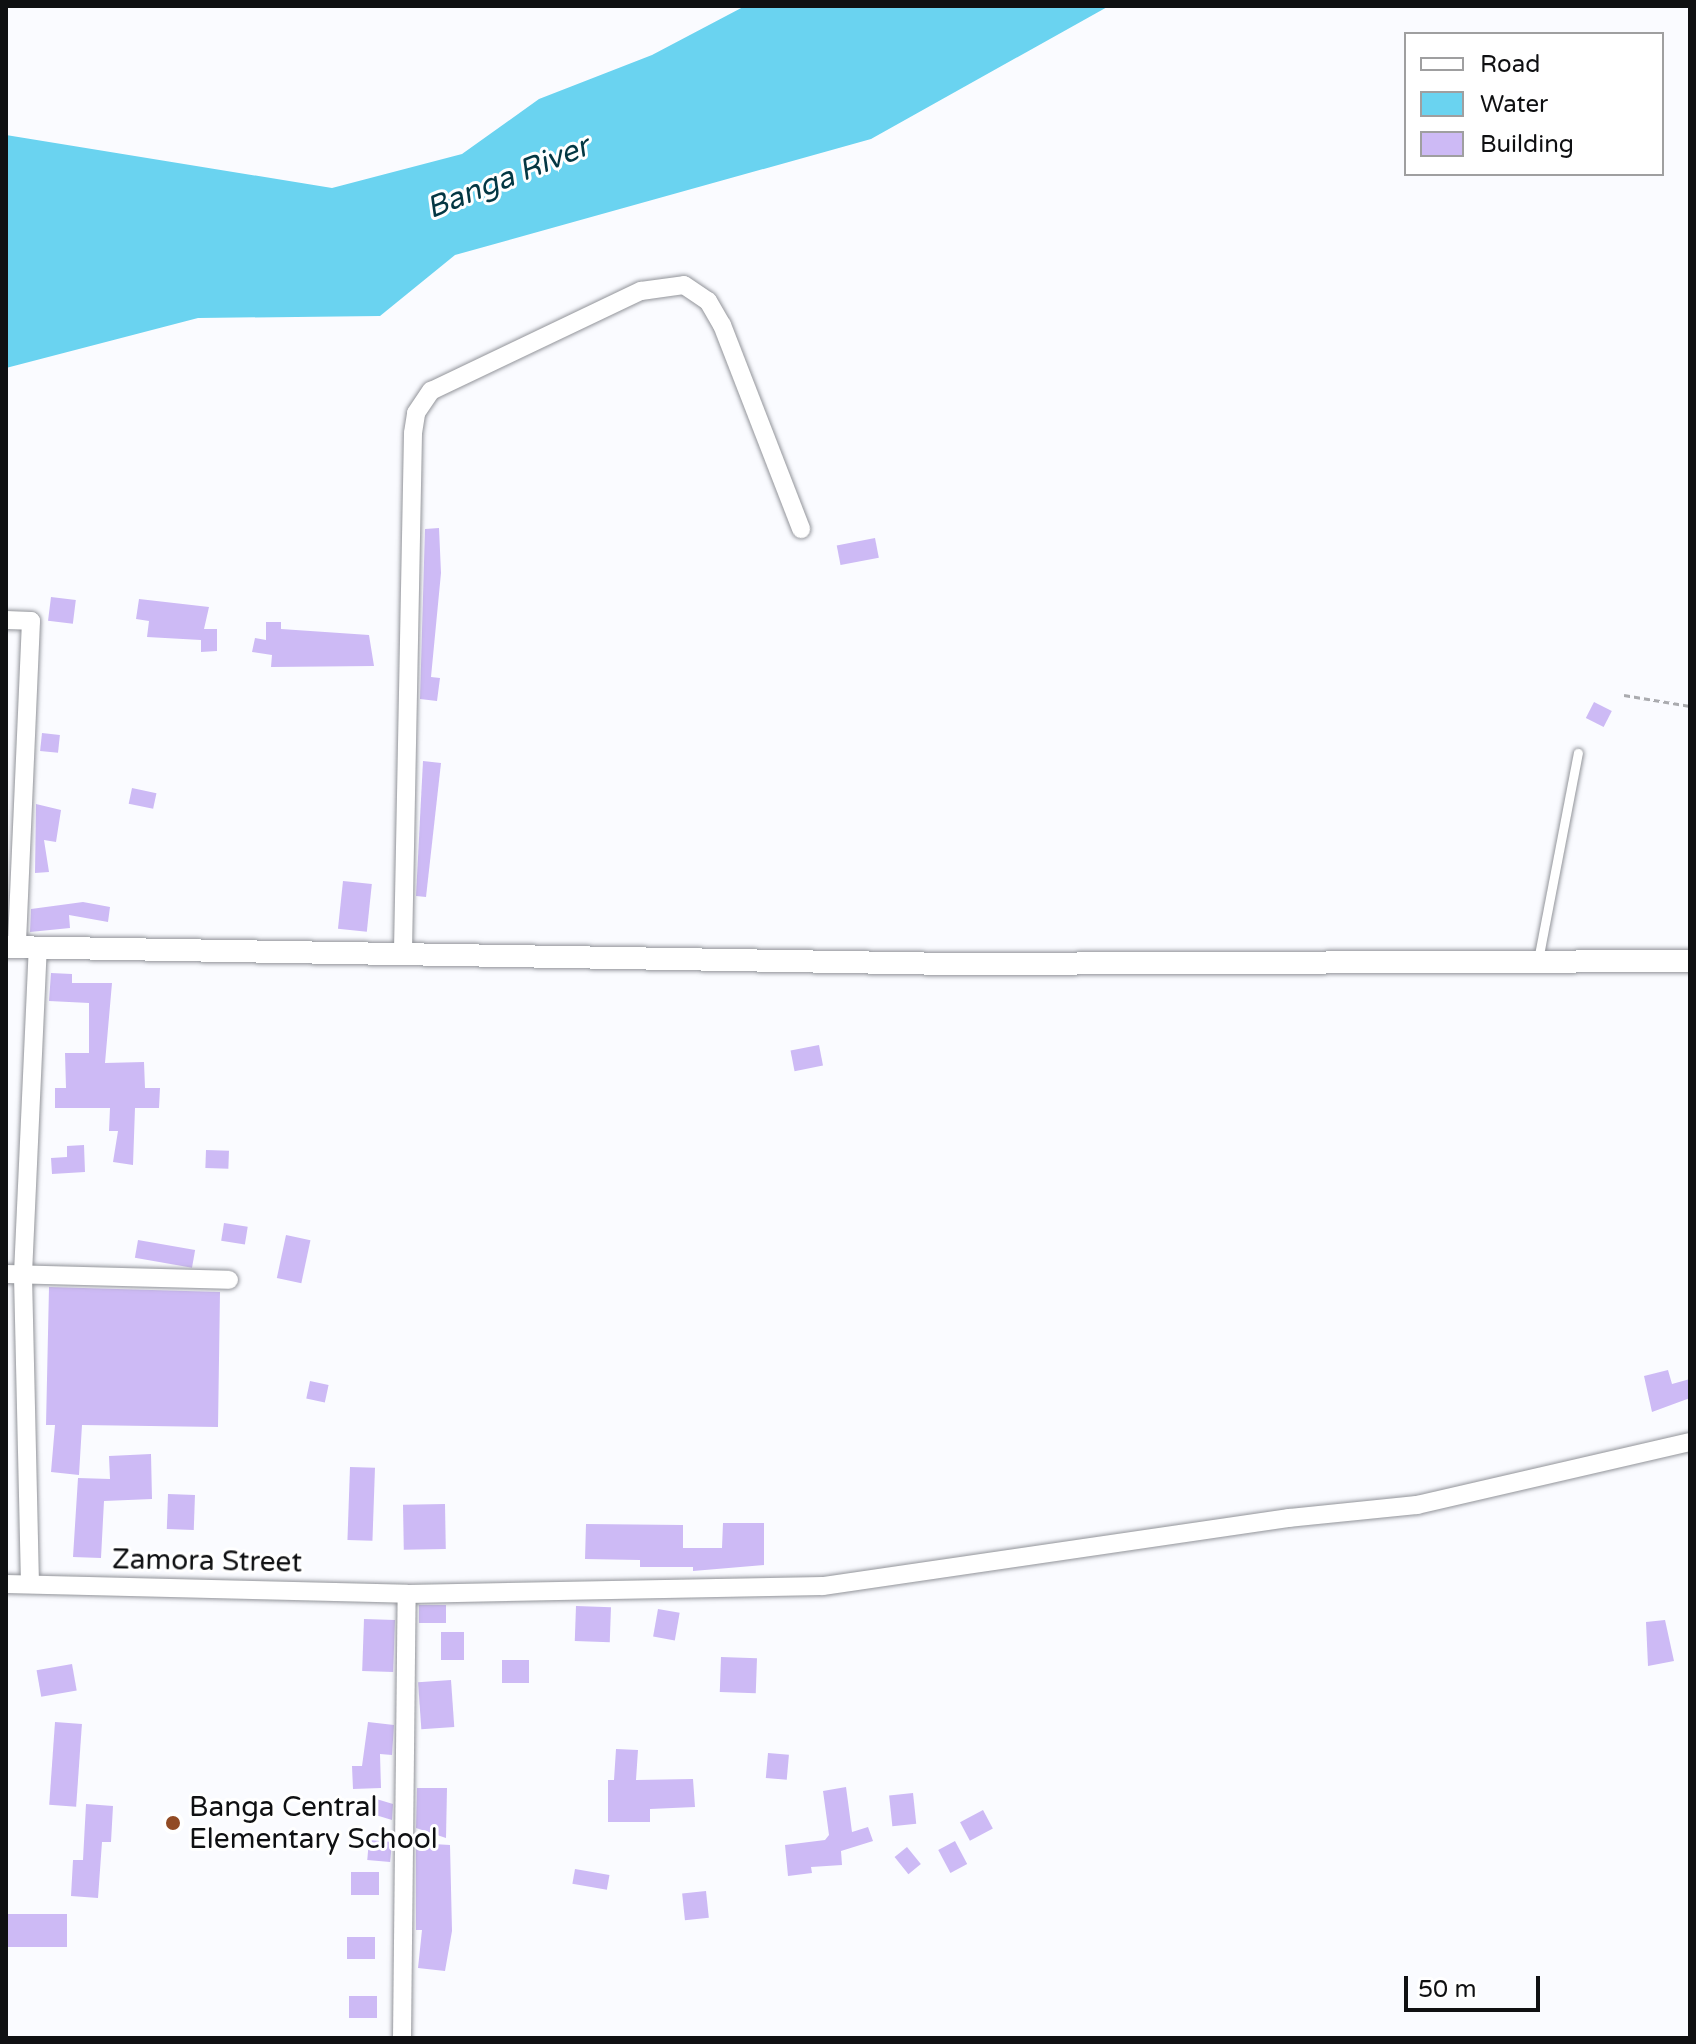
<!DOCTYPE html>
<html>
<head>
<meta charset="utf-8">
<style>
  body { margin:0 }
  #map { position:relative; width:1696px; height:2044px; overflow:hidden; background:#fafbff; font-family:"Varela Round",sans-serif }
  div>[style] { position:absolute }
  .water>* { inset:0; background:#6ad3f0 }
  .building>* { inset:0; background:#cdbaf5; transform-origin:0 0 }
  .path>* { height:3px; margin-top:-1.5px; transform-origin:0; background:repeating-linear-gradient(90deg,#aaabaf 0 6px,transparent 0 10px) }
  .roads { filter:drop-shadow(0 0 2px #92949a) drop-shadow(0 0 2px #92949a) }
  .service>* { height:9px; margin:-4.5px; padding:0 4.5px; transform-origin:4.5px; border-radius:4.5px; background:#fff }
  .minor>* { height:18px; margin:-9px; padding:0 9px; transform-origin:9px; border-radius:9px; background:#fff }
  .tertiary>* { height:22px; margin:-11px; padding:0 11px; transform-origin:11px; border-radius:11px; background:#fff }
  .dots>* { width:22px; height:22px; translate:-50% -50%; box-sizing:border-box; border:4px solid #fff; border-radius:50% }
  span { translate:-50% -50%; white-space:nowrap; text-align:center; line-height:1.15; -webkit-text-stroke:6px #fff; paint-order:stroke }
  .street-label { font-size:28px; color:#0f1012 }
  .poi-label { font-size:28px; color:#0f1012 }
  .left { translate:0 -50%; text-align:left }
  .water-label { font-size:30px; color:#033743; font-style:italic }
  .frame { position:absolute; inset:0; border:8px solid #0f1012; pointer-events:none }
  .legend { position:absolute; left:1404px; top:32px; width:260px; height:144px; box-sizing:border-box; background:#fff; border:2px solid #9f9fa0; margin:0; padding:10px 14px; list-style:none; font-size:24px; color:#0f1012 }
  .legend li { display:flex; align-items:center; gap:16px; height:40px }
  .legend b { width:40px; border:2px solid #9f9fa0 }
  .scale { position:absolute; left:1404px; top:1976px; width:136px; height:36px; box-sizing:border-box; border:4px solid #0f1012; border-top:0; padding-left:10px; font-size:24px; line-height:28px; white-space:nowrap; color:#0f1012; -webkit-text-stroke:6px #fff; paint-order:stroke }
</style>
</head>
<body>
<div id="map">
  <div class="water">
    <i style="clip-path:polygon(745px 6px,1109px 6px,871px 139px,455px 255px,380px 316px,198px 318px,6px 368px,6px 135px,332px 188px,462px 154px,539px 99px,652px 55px)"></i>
  </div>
  <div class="building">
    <i style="clip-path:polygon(439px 528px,441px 573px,431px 677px,440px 678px,437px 701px,420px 699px,425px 529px)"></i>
    <i style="left:875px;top:538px;width:20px;height:39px;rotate:79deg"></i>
    <i style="left:51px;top:597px;width:25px;height:24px;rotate:7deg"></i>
    <i style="clip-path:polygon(139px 599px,209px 607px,204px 629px,217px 629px,217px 651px,201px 652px,201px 640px,147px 637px,149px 621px,136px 619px)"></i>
    <i style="clip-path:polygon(266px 622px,281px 622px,281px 629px,369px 635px,374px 666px,271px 667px,272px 655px,252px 652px,255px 638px,266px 640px)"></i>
    <i style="left:1594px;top:702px;width:20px;height:18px;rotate:27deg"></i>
    <i style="left:42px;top:733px;width:18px;height:18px;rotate:6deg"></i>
    <i style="clip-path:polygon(423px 761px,441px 763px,426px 897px,416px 896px)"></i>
    <i style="left:132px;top:788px;width:25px;height:16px;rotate:12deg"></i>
    <i style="clip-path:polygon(36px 804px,61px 810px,56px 842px,44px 840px,49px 872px,35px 873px)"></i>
    <i style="left:343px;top:881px;width:29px;height:48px;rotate:6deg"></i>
    <i style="clip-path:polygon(83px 902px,110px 907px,108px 922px,69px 915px,70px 928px,30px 932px,31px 909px)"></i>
    <i style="clip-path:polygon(51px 973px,72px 974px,72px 983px,112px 983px,105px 1063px,144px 1062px,145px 1088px,160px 1088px,159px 1108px,135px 1108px,133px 1165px,113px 1162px,118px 1131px,109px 1131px,110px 1108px,55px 1108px,55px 1088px,66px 1088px,65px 1053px,89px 1053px,89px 1003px,49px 1001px)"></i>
    <i style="left:819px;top:1045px;width:21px;height:29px;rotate:79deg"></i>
    <i style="clip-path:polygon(84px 1145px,85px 1172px,52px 1174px,51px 1158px,67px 1157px,67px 1146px)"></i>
    <i style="left:206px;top:1150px;width:23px;height:18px;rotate:2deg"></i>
    <i style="left:224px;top:1223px;width:24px;height:18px;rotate:9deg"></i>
    <i style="left:286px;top:1235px;width:25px;height:44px;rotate:12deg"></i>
    <i style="left:138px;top:1240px;width:58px;height:18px;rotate:10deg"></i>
    <i style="clip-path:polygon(49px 1287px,220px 1292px,218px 1427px,82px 1425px,79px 1475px,51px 1472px,55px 1425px,46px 1425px)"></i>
    <i style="clip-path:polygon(1668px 1370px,1672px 1384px,1690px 1379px,1690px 1398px,1652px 1412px,1644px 1376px)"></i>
    <i style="left:310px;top:1381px;width:19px;height:18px;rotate:12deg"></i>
    <i style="clip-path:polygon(151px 1454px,152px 1499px,104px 1501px,101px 1558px,73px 1557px,78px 1478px,110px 1479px,109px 1456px)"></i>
    <i style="left:350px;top:1467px;width:25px;height:73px;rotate:2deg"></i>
    <i style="left:168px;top:1494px;width:27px;height:35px;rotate:2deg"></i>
    <i style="left:445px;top:1504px;width:45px;height:42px;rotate:89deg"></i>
    <i style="clip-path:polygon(723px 1523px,764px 1523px,764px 1565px,693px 1571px,693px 1567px,640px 1567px,640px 1560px,585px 1559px,586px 1524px,683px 1525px,683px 1548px,722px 1548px)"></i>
    <i style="left:446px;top:1605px;width:18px;height:27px;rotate:90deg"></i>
    <i style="left:576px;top:1606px;width:35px;height:35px;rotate:2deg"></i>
    <i style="left:658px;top:1609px;width:22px;height:28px;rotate:10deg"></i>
    <i style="left:364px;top:1619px;width:31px;height:52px;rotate:2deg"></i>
    <i style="clip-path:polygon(1665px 1620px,1674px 1661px,1648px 1666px,1646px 1622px)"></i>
    <i style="left:441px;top:1632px;width:23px;height:28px"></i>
    <i style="left:721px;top:1657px;width:36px;height:35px;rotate:2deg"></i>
    <i style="left:502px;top:1660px;width:27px;height:23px"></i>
    <i style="left:72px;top:1664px;width:27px;height:36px;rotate:80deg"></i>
    <i style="left:451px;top:1680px;width:47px;height:33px;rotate:86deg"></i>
    <i style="left:55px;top:1722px;width:27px;height:83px;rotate:4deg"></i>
    <i style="clip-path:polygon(368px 1722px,394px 1725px,392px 1755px,380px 1754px,381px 1788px,353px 1789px,352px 1766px,362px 1766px)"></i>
    <i style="clip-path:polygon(616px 1749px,638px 1750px,636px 1780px,693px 1779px,695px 1807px,650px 1809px,650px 1822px,608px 1822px,608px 1780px,614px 1780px)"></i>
    <i style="left:768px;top:1753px;width:21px;height:25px;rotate:5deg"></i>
    <i style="clip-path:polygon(846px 1787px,852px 1832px,868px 1827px,873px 1841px,841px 1851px,842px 1865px,811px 1867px,812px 1873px,788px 1876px,785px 1845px,825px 1840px,829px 1835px,823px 1791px)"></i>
    <i style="clip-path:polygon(417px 1788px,447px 1788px,446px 1838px,416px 1828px)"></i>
    <i style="left:913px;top:1793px;width:31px;height:24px;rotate:84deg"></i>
    <i style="clip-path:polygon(373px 1798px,393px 1804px,392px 1820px,369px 1813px)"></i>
    <i style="clip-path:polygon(86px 1804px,113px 1806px,111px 1842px,102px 1842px,98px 1898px,71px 1896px,73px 1860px,83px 1860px)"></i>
    <i style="left:983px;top:1810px;width:21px;height:26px;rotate:62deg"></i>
    <i style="left:369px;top:1840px;width:23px;height:20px;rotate:5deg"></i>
    <i style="left:955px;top:1841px;width:26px;height:19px;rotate:62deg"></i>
    <i style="clip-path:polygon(416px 1843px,450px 1845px,452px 1931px,445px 1971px,418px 1968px,422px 1930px,416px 1930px)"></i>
    <i style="left:907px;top:1847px;width:22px;height:16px;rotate:51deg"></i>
    <i style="left:575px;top:1869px;width:35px;height:15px;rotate:10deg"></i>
    <i style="left:351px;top:1872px;width:28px;height:23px"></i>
    <i style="left:706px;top:1891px;width:27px;height:24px;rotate:84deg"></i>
    <i style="left:67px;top:1914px;width:33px;height:61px;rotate:90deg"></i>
    <i style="left:375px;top:1937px;width:22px;height:28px;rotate:90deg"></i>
    <i style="left:377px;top:1996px;width:22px;height:28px;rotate:90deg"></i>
  </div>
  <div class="path">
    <i style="left:1624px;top:695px;width:67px;rotate:9.5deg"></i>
  </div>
  <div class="roads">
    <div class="service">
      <i style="left:1538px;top:960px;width:211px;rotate:-79.1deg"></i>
    </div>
    <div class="minor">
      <i style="left:6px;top:620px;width:25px;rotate:2deg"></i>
      <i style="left:31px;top:621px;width:326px;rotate:92.5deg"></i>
      <i style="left:403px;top:950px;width:517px;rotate:-88.89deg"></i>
      <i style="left:413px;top:433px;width:20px;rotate:-81deg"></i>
      <i style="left:416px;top:413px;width:27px;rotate:-56deg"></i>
      <i style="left:431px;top:391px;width:233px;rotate:-25.5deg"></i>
      <i style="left:641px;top:291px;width:43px;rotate:-7.9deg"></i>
      <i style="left:684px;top:285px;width:29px;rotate:34deg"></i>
      <i style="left:708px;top:301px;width:28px;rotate:60deg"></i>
      <i style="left:722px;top:325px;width:219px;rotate:68.8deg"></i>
      <i style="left:6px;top:1274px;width:223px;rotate:1.5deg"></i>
      <i style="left:6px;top:1584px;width:401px;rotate:1.4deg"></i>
      <i style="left:407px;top:1594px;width:416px;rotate:-1.1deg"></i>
      <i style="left:823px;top:1586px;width:471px;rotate:-8.3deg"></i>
      <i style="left:1289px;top:1518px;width:129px;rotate:-5.8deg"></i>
      <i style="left:1417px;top:1505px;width:280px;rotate:-13deg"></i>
      <i style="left:30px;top:1584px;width:310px;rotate:-91.3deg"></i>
      <i style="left:23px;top:1274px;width:327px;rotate:-87.4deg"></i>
      <i style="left:402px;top:2038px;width:444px;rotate:-89.4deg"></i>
    </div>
    <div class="tertiary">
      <i style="left:6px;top:947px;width:949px;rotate:1.03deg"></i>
      <i style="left:955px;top:964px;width:735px;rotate:-0.23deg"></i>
    </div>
  </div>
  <div class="dots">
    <i style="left:173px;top:1823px;background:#914a24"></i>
  </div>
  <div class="street-label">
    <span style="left:207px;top:1561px;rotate:1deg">Zamora Street</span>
  </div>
  <div class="poi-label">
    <span class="left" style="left:189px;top:1823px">Banga Central<br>Elementary School</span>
  </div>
  <div class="water-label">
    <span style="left:508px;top:178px;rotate:-22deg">Banga River</span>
  </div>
  <div class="frame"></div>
  <ul class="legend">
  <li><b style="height:10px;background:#fff"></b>Road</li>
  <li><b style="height:22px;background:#6ad3f0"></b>Water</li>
  <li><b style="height:22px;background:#cdbaf5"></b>Building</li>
  </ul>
  <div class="scale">50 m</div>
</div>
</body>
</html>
